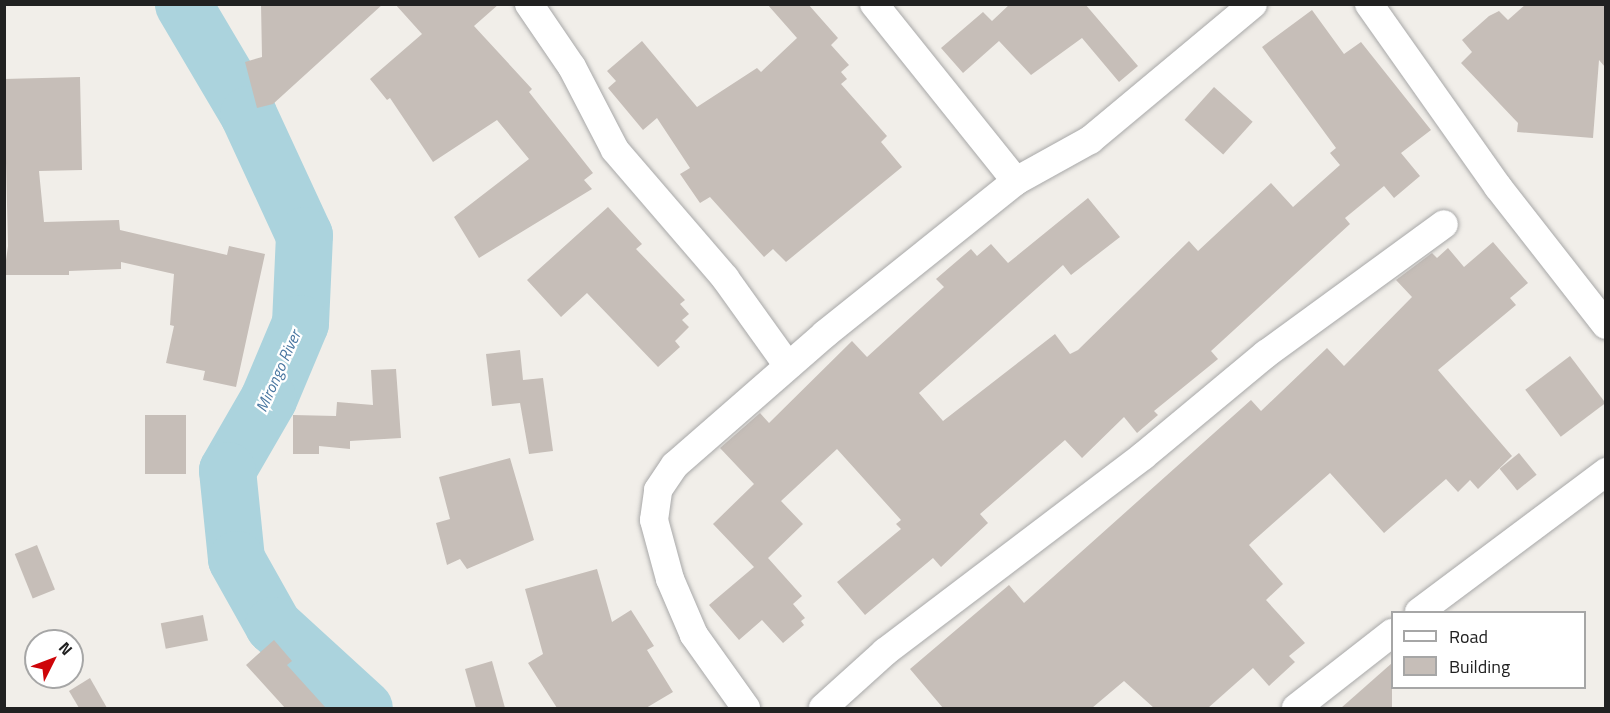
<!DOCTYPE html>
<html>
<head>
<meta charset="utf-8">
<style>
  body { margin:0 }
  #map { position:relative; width:1610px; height:713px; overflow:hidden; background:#f1eee9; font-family:"Titillium Web",sans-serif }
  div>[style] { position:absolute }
  .river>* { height:57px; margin:-28.5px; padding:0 28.5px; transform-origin:28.5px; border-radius:28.5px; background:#abd3dd }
  .building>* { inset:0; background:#c6beb8; transform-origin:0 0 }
  .roads { filter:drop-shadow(0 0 2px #a8a8a8) drop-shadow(0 0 2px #a8a8a8) }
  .minor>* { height:28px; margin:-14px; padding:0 14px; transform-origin:14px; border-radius:14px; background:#fff }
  span { translate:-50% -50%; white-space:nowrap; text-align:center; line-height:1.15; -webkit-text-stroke:4.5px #fff; paint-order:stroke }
  .water-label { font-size:16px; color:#4976a0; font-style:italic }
  .frame { position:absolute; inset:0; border:6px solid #212121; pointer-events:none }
  .legend { position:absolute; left:1391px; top:611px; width:195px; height:78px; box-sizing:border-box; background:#fff; border:2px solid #a6a6a6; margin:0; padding:8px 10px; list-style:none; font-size:18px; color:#212121 }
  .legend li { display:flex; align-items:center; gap:12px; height:30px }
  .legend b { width:30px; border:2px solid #a6a6a6 }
  .north { position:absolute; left:24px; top:629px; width:60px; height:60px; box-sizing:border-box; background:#fff; border:2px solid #a6a6a6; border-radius:50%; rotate:48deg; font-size:16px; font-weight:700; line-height:24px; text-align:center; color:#212121 }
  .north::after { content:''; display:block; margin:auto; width:21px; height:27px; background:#ce0509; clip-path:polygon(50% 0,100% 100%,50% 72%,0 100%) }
</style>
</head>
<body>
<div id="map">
  <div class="river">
    <i style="left:183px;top:4px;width:128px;rotate:59.4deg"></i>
    <i style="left:248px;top:114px;width:133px;rotate:65.2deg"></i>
    <i style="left:304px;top:235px;width:88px;rotate:92.6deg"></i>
    <i style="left:300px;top:323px;width:82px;rotate:112.8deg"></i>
    <i style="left:268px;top:399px;width:82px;rotate:120deg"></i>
    <i style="left:227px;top:470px;width:89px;rotate:84.2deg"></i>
    <i style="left:236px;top:559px;width:76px;rotate:60.7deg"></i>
    <i style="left:273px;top:625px;width:123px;rotate:42.4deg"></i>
  </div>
  <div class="building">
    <i style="clip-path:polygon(261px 4px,383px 4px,273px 104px,257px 108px,245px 62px,262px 57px)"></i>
    <i style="clip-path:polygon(395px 4px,499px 4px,474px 26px,532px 89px,529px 92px,593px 173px,584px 180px,592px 189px,479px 258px,454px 217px,529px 159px,497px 120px,433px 162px,390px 98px,387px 100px,370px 79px,422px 34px)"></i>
    <i style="clip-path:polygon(767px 4px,808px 4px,838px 38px,831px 45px,849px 65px,841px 72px,847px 79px,841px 84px,887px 136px,881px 142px,902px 167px,786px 262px,773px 249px,764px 257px,710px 197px,700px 203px,680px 174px,690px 168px,657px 118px,643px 130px,608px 88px,616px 81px,607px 71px,642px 41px,697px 107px,757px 68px,761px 72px,797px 38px)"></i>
    <i style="clip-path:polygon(1010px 4px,1085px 4px,1138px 66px,1119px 82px,1082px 38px,1031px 75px,999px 41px,963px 73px,941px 48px,983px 12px,992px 21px)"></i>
    <i style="clip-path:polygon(1526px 4px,1605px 4px,1605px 67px,1599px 60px,1593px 138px,1517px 132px,1518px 123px,1461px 63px,1472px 52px,1462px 40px,1489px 16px,1499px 11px,1508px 20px)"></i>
    <i style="clip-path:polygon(1312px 10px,1344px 54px,1361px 42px,1431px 130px,1401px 153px,1420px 176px,1394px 198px,1384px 186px,1345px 218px,1350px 224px,1211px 351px,1218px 359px,1154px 411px,1158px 415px,1137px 433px,1124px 417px,1082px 458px,1065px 440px,980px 514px,988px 523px,941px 567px,933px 558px,865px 615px,837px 582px,901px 529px,896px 524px,901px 520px,837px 449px,781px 501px,803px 524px,768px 558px,802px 596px,793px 604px,805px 618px,801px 621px,804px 625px,783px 643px,762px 620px,739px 640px,709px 605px,754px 567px,713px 524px,754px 484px,720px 448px,760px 413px,769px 423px,852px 341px,867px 357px,944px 287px,936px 279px,971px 249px,977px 256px,991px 244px,1008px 263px,1088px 198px,1120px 237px,1071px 275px,1063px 265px,919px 393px,943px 421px,1055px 334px,1070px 354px,1078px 350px,1189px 241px,1198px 251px,1271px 183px,1293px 207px,1340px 165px,1330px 153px,1336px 148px,1262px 47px)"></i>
    <i style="clip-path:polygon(80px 77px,82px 170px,39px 171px,44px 222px,119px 220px,120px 230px,227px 255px,229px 246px,265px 254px,236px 387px,203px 380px,205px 371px,166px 363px,174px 326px,170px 325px,174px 274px,121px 262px,121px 269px,69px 271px,69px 275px,4px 275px,8px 246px,4px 79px)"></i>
    <i style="left:1214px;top:87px;width:52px;height:44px;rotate:42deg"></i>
    <i style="clip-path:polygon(608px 207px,642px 244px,636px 249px,685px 300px,680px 304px,689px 314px,682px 320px,689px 327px,675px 341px,680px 347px,658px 367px,587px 293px,561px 317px,527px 280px)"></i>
    <i style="clip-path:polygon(1493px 242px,1528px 283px,1510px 298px,1516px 305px,1438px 370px,1512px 456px,1478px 489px,1470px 480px,1458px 492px,1446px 479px,1384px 533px,1330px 473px,1252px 542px,1249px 545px,1283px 584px,1266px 600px,1305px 643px,1289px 656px,1295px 662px,1269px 686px,1253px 668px,1208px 708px,1154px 708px,1124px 681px,1092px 708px,943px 708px,910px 669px,1009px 585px,1024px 603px,1251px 400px,1261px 411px,1327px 348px,1344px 366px,1412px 297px,1396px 280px,1432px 253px,1437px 258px,1448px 248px,1464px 267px)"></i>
    <i style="clip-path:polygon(520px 350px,523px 380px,543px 378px,553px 451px,529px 454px,520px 403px,492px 406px,486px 354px)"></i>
    <i style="left:1570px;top:356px;width:59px;height:56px;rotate:53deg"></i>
    <i style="clip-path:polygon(396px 369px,401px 438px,350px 441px,350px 449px,319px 446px,319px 454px,293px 454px,293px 415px,336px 416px,337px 402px,373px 405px,371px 370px)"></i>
    <i style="left:145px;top:415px;width:41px;height:59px"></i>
    <i style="left:1519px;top:453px;width:28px;height:25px;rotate:51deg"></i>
    <i style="clip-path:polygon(510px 458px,534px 540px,467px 569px,460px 559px,447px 565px,436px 523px,450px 519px,439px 477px)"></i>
    <i style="left:37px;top:545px;width:48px;height:24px;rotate:68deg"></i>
    <i style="clip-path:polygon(597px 569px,612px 622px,631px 610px,654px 646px,647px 650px,673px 692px,646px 708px,557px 708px,528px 663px,543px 654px,525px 589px)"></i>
    <i style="left:203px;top:615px;width:26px;height:43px;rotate:79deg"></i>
    <i style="clip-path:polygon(274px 640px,292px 661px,287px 665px,326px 708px,285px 708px,246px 665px)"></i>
    <i style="clip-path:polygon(492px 661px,505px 708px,476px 708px,465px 669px)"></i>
    <i style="clip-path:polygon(1392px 663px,1392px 708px,1341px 708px)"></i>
    <i style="clip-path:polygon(90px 678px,107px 708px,79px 708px,69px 691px)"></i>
  </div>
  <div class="roads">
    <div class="minor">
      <i style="left:529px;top:4px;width:76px;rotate:55.7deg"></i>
      <i style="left:572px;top:67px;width:93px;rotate:62.6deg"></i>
      <i style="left:615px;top:150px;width:169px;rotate:49.3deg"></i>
      <i style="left:725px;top:278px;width:108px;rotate:54.4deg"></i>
      <i style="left:874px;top:4px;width:227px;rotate:51.3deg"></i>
      <i style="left:1369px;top:4px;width:224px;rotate:54.8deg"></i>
      <i style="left:1498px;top:187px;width:175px;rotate:52deg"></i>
      <i style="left:1419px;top:612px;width:234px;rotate:-36.8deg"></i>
      <i style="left:746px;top:708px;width:90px;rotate:-125.5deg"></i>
      <i style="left:694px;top:635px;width:61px;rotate:-113.2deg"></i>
      <i style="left:670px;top:579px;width:61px;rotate:-105.2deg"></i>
      <i style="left:654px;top:520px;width:30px;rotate:-82deg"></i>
      <i style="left:658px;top:490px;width:30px;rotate:-56deg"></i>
      <i style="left:675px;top:465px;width:199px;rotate:-41.1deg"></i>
      <i style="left:825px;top:334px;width:245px;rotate:-38.7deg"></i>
      <i style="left:1016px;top:181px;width:85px;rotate:-29deg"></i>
      <i style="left:1090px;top:140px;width:212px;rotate:-39.8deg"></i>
      <i style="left:823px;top:708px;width:84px;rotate:-42.1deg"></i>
      <i style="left:885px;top:652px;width:324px;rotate:-37.2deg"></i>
      <i style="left:1143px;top:456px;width:160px;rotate:-39.7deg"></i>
      <i style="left:1266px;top:354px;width:220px;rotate:-36.1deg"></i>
      <i style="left:1296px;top:708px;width:122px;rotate:-38deg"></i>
    </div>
  </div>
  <div class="water-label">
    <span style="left:278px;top:371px;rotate:-66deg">Mirongo River</span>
  </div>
  <div class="frame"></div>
  <ul class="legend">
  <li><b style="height:8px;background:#fff"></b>Road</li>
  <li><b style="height:16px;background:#c6beb8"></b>Building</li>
  </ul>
  <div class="north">N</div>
</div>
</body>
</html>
